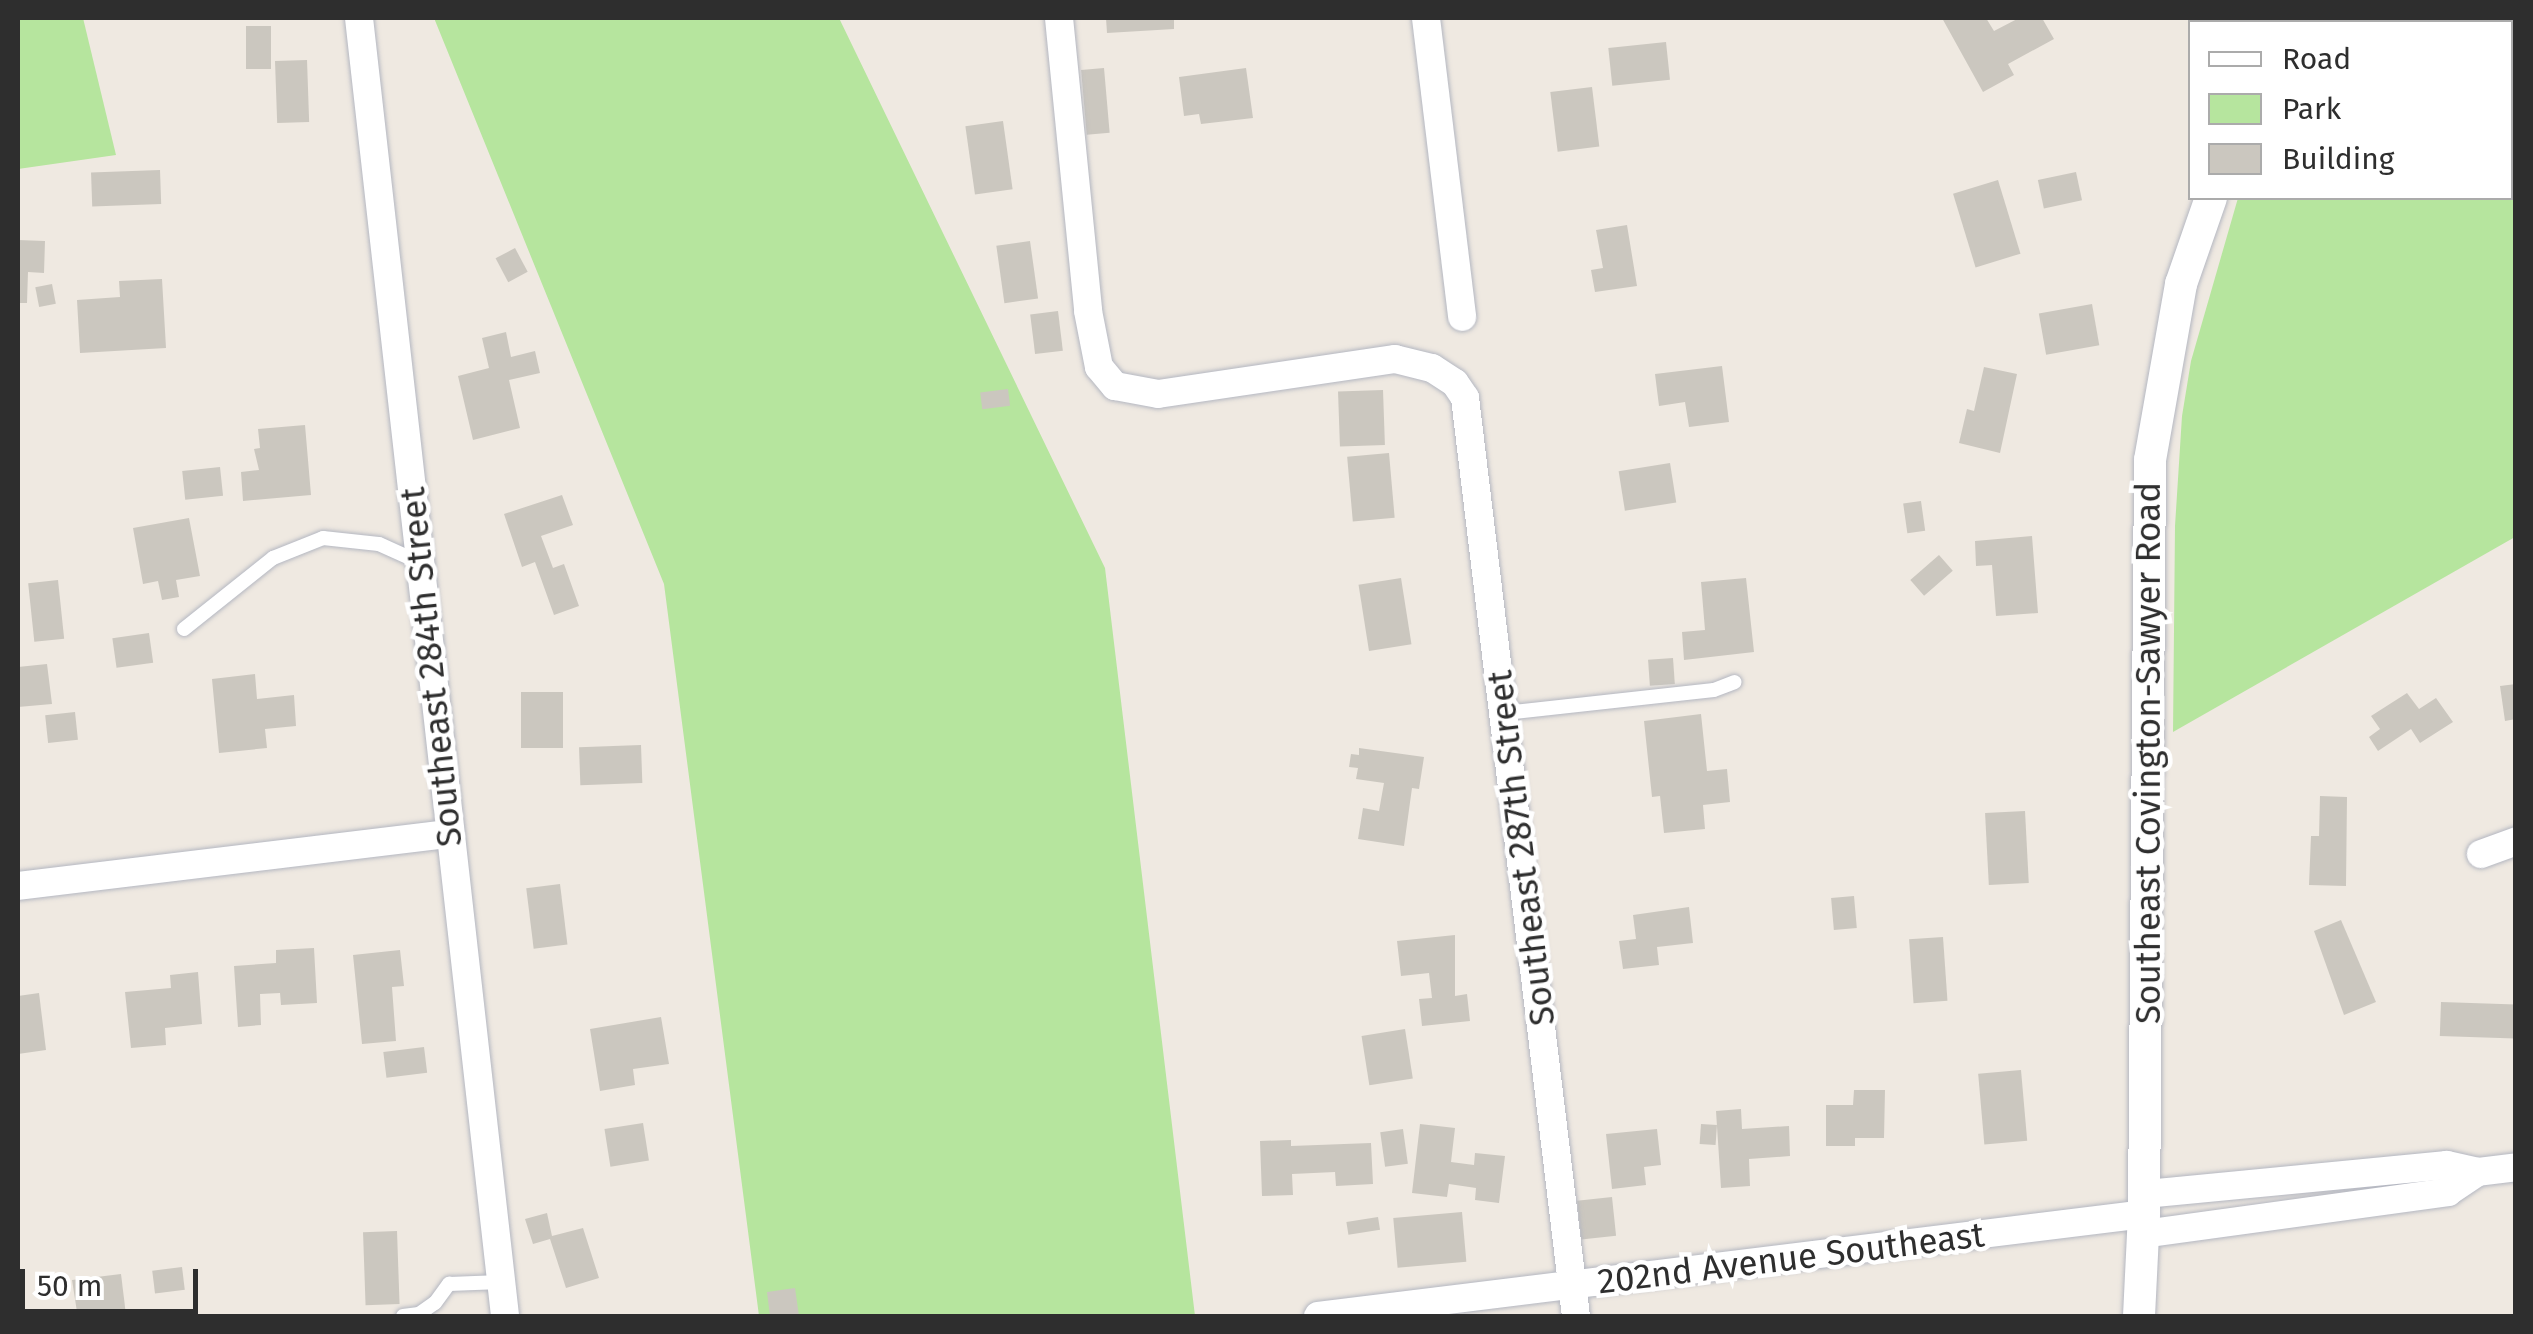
<!DOCTYPE html>
<html>
<head>
<meta charset="utf-8">
<style>
  body { margin:0 }
  #map { position:relative; width:2533px; height:1334px; overflow:hidden; background:#efe9e1; font-family:"Fira Sans",sans-serif }
  div>[style] { position:absolute }
  .green>* { inset:0; background:#b6e59e }
  .building>* { inset:0; background:#cbc7bf; transform-origin:0 0 }
  .roads { filter:drop-shadow(0 0 2px #b4b7c1) drop-shadow(0 0 2px #b4b7c1) }
  .service>* { height:14px; margin:-7px; padding:0 7px; transform-origin:7px; border-radius:7px; background:#fff }
  .minor>* { height:28px; margin:-14px; padding:0 14px; transform-origin:14px; border-radius:14px; background:#fff }
  .tertiary>* { height:32px; margin:-16px; padding:0 16px; transform-origin:16px; border-radius:16px; background:#fff }
  span { translate:-50% -50%; white-space:nowrap; text-align:center; line-height:1.15; -webkit-text-stroke:9px #fff; paint-order:stroke }
  .street-label { font-size:35px; color:#2e2e2e }
  .frame { position:absolute; inset:0; border:20px solid #2e2e2e; pointer-events:none }
  .legend { position:absolute; left:2188px; top:20px; width:325px; height:180px; box-sizing:border-box; background:#fff; border:2px solid #ababab; margin:0; padding:12px 18px; list-style:none; font-size:30px; color:#2e2e2e }
  .legend li { display:flex; align-items:center; gap:20px; height:50px }
  .legend b { width:50px; border:2px solid #ababab }
  .scale { position:absolute; left:20px; top:1269px; width:178px; height:45px; box-sizing:border-box; border:5px solid #2e2e2e; border-top:0; padding-left:12px; font-size:30px; line-height:35px; white-space:nowrap; color:#2e2e2e; -webkit-text-stroke:8px #fff; paint-order:stroke }
</style>
</head>
<body>
<div id="map">
  <div class="green">
    <i style="clip-path:polygon(18px 18px,83px 18px,116px 155px,18px 169px)"></i>
    <i style="clip-path:polygon(434px 18px,839px 18px,1105px 568px,1195px 1316px,759px 1316px,664px 584px)"></i>
    <i style="clip-path:polygon(2302px 18px,2515px 18px,2515px 537px,2173px 732px,2175px 526px,2182px 416px,2191px 361px,2238px 198px,2510px 198px,2510px 22px,2300px 22px)"></i>
  </div>
  <div class="building">
    <i style="clip-path:polygon(1106px 18px,1174px 18px,1174px 29px,1107px 33px)"></i>
    <i style="clip-path:polygon(1942px 18px,1986px 18px,1994px 31px,2019px 18px,2042px 18px,2054px 39px,2008px 64px,2014px 75px,1983px 92px)"></i>
    <i style="left:271px;top:26px;width:43px;height:25px;rotate:90deg"></i>
    <i style="left:1666px;top:42px;width:38px;height:58px;rotate:84deg"></i>
    <i style="left:307px;top:60px;width:62px;height:32px;rotate:88deg"></i>
    <i style="left:1104px;top:68px;width:65px;height:23px;rotate:85deg"></i>
    <i style="clip-path:polygon(1246px 68px,1253px 118px,1201px 124px,1199px 114px,1184px 116px,1179px 77px)"></i>
    <i style="left:1592px;top:87px;width:60px;height:42px;rotate:83deg"></i>
    <i style="left:1003px;top:121px;width:69px;height:38px;rotate:82deg"></i>
    <i style="left:160px;top:170px;width:34px;height:69px;rotate:88deg"></i>
    <i style="left:2076px;top:172px;width:29px;height:39px;rotate:78deg"></i>
    <i style="left:1998px;top:180px;width:77px;height:47px;rotate:73deg"></i>
    <i style="clip-path:polygon(1627px 225px,1637px 286px,1595px 292px,1591px 270px,1603px 268px,1596px 230px)"></i>
    <i style="clip-path:polygon(18px 240px,45px 241px,44px 273px,28px 272px,27px 303px,18px 303px)"></i>
    <i style="left:1030px;top:241px;width:58px;height:34px;rotate:82deg"></i>
    <i style="left:515px;top:248px;width:27px;height:22px;rotate:62deg"></i>
    <i style="clip-path:polygon(162px 279px,166px 348px,80px 353px,77px 300px,120px 297px,119px 281px)"></i>
    <i style="left:52px;top:284px;width:20px;height:17px;rotate:79deg"></i>
    <i style="left:2092px;top:304px;width:42px;height:54px;rotate:80deg"></i>
    <i style="left:1058px;top:311px;width:40px;height:28px;rotate:83deg"></i>
    <i style="clip-path:polygon(506px 332px,511px 357px,535px 351px,540px 373px,509px 380px,520px 428px,473px 440px,458px 376px,489px 368px,482px 338px)"></i>
    <i style="clip-path:polygon(1722px 366px,1729px 422px,1689px 427px,1685px 402px,1659px 406px,1655px 374px)"></i>
    <i style="clip-path:polygon(1984px 367px,2017px 374px,2000px 453px,1959px 443px,1967px 409px,1974px 411px)"></i>
    <i style="left:1008px;top:389px;width:17px;height:28px;rotate:83deg"></i>
    <i style="left:1383px;top:390px;width:55px;height:45px;rotate:88deg"></i>
    <i style="clip-path:polygon(305px 425px,311px 495px,243px 501px,241px 472px,259px 470px,254px 449px,260px 448px,258px 429px)"></i>
    <i style="left:1389px;top:453px;width:65px;height:42px;rotate:85deg"></i>
    <i style="left:1670px;top:463px;width:40px;height:52px;rotate:81deg"></i>
    <i style="left:220px;top:467px;width:29px;height:38px;rotate:84deg"></i>
    <i style="clip-path:polygon(562px 495px,573px 525px,541px 536px,553px 568px,564px 564px,579px 606px,554px 615px,535px 562px,522px 567px,504px 514px)"></i>
    <i style="left:1921px;top:501px;width:30px;height:18px;rotate:82deg"></i>
    <i style="clip-path:polygon(189px 518px,200px 576px,176px 580px,179px 597px,162px 600px,158px 581px,143px 584px,133px 528px)"></i>
    <i style="clip-path:polygon(2032px 536px,2038px 613px,1996px 616px,1992px 565px,1976px 566px,1975px 541px)"></i>
    <i style="left:1939px;top:555px;width:21px;height:38px;rotate:49deg"></i>
    <i style="left:1401px;top:578px;width:67px;height:43px;rotate:81deg"></i>
    <i style="clip-path:polygon(1746px 578px,1754px 652px,1684px 660px,1682px 632px,1705px 630px,1701px 582px)"></i>
    <i style="left:58px;top:580px;width:59px;height:30px;rotate:84deg"></i>
    <i style="left:149px;top:633px;width:30px;height:37px;rotate:82deg"></i>
    <i style="left:1673px;top:658px;width:26px;height:25px;rotate:86deg"></i>
    <i style="clip-path:polygon(47px 664px,52px 704px,18px 707px,18px 667px)"></i>
    <i style="clip-path:polygon(255px 674px,257px 699px,294px 695px,296px 726px,265px 729px,267px 748px,219px 753px,212px 679px)"></i>
    <i style="clip-path:polygon(2516px 684px,2516px 719px,2505px 721px,2500px 686px)"></i>
    <i style="left:521px;top:692px;width:42px;height:56px"></i>
    <i style="clip-path:polygon(2407px 693px,2419px 709px,2436px 698px,2453px 722px,2420px 743px,2411px 729px,2378px 751px,2369px 737px,2380px 729px,2371px 716px)"></i>
    <i style="left:75px;top:712px;width:28px;height:30px;rotate:84deg"></i>
    <i style="clip-path:polygon(1701px 714px,1707px 771px,1727px 769px,1730px 802px,1703px 805px,1705px 829px,1664px 833px,1660px 796px,1652px 797px,1644px 721px)"></i>
    <i style="left:641px;top:745px;width:38px;height:62px;rotate:88deg"></i>
    <i style="clip-path:polygon(1359px 748px,1424px 757px,1419px 789px,1412px 788px,1404px 846px,1358px 839px,1363px 808px,1379px 811px,1384px 783px,1356px 779px,1358px 768px,1349px 767px,1351px 754px,1359px 755px)"></i>
    <i style="clip-path:polygon(2320px 796px,2347px 797px,2346px 886px,2309px 885px,2311px 836px,2319px 836px)"></i>
    <i style="left:2025px;top:811px;width:72px;height:40px;rotate:87deg"></i>
    <i style="left:560px;top:884px;width:61px;height:34px;rotate:83deg"></i>
    <i style="left:1854px;top:896px;width:32px;height:23px;rotate:85deg"></i>
    <i style="clip-path:polygon(1689px 907px,1693px 943px,1657px 947px,1659px 965px,1623px 969px,1619px 941px,1636px 939px,1633px 915px)"></i>
    <i style="clip-path:polygon(2341px 920px,2376px 1002px,2344px 1015px,2314px 931px)"></i>
    <i style="clip-path:polygon(1455px 935px,1455px 996px,1467px 994px,1470px 1021px,1422px 1026px,1419px 999px,1432px 998px,1429px 973px,1401px 976px,1397px 941px)"></i>
    <i style="left:1943px;top:937px;width:64px;height:34px;rotate:86deg"></i>
    <i style="clip-path:polygon(314px 948px,317px 1003px,281px 1005px,280px 993px,260px 994px,261px 1025px,238px 1027px,234px 966px,276px 963px,276px 950px)"></i>
    <i style="clip-path:polygon(400px 950px,404px 986px,392px 987px,396px 1041px,362px 1044px,353px 955px)"></i>
    <i style="clip-path:polygon(198px 972px,202px 1024px,165px 1028px,166px 1045px,131px 1048px,125px 992px,171px 988px,170px 975px)"></i>
    <i style="clip-path:polygon(39px 993px,46px 1050px,18px 1054px,18px 996px)"></i>
    <i style="left:2441px;top:1002px;width:75px;height:34px;rotate:2deg"></i>
    <i style="clip-path:polygon(661px 1017px,669px 1064px,633px 1069px,635px 1085px,600px 1091px,590px 1029px)"></i>
    <i style="left:1405px;top:1029px;width:50px;height:44px;rotate:81deg"></i>
    <i style="left:424px;top:1047px;width:26px;height:41px;rotate:83deg"></i>
    <i style="left:2021px;top:1070px;width:71px;height:43px;rotate:85deg"></i>
    <i style="clip-path:polygon(1854px 1090px,1885px 1090px,1884px 1138px,1855px 1138px,1855px 1146px,1826px 1146px,1826px 1105px,1853px 1105px)"></i>
    <i style="clip-path:polygon(1741px 1109px,1742px 1129px,1789px 1126px,1790px 1156px,1749px 1159px,1750px 1186px,1721px 1188px,1716px 1111px)"></i>
    <i style="left:643px;top:1123px;width:38px;height:39px;rotate:81deg"></i>
    <i style="clip-path:polygon(1420px 1124px,1455px 1128px,1451px 1162px,1474px 1165px,1475px 1153px,1505px 1156px,1499px 1203px,1475px 1200px,1476px 1188px,1449px 1184px,1447px 1197px,1412px 1193px)"></i>
    <i style="left:1701px;top:1124px;width:16px;height:20px;rotate:4deg"></i>
    <i style="left:1403px;top:1129px;width:35px;height:23px;rotate:82deg"></i>
    <i style="clip-path:polygon(1657px 1129px,1661px 1165px,1644px 1167px,1646px 1185px,1612px 1189px,1606px 1134px)"></i>
    <i style="clip-path:polygon(1291px 1140px,1291px 1146px,1371px 1143px,1373px 1184px,1336px 1186px,1335px 1172px,1292px 1174px,1293px 1195px,1262px 1196px,1260px 1141px)"></i>
    <i style="left:1612px;top:1197px;width:39px;height:35px;rotate:84deg"></i>
    <i style="left:1462px;top:1212px;width:50px;height:69px;rotate:85deg"></i>
    <i style="clip-path:polygon(547px 1213px,552px 1236px,583px 1228px,599px 1278px,566px 1288px,550px 1239px,533px 1244px,525px 1219px)"></i>
    <i style="left:1378px;top:1217px;width:13px;height:32px;rotate:81deg"></i>
    <i style="left:397px;top:1231px;width:73px;height:34px;rotate:88deg"></i>
    <i style="left:182px;top:1267px;width:23px;height:30px;rotate:83deg"></i>
    <i style="clip-path:polygon(121px 1274px,126px 1315px,77px 1312px,72px 1280px)"></i>
    <i style="clip-path:polygon(795px 1288px,799px 1316px,770px 1316px,767px 1292px)"></i>
  </div>
  <div class="roads">
    <div class="service">
      <i style="left:184px;top:629px;width:114px;rotate:-38.6deg"></i>
      <i style="left:273px;top:558px;width:54px;rotate:-21.8deg"></i>
      <i style="left:323px;top:538px;width:56px;rotate:6.1deg"></i>
      <i style="left:379px;top:544px;width:44px;rotate:24.2deg"></i>
      <i style="left:1505px;top:713px;width:210px;rotate:-6.3deg"></i>
      <i style="left:1714px;top:690px;width:22px;rotate:-21deg"></i>
      <i style="left:403px;top:1316px;width:16px;rotate:-7deg"></i>
      <i style="left:419px;top:1314px;width:19px;rotate:-35deg"></i>
      <i style="left:435px;top:1303px;width:24px;rotate:-54deg"></i>
      <i style="left:449px;top:1284px;width:52px;rotate:-2.2deg"></i>
    </div>
    <div class="minor">
      <i style="left:359px;top:18px;width:1306px;rotate:83.58deg"></i>
      <i style="left:1059px;top:18px;width:294px;rotate:84.3deg"></i>
      <i style="left:1088px;top:311px;width:57px;rotate:78.9deg"></i>
      <i style="left:1099px;top:367px;width:25px;rotate:50deg"></i>
      <i style="left:1115px;top:386px;width:44px;rotate:10.5deg"></i>
      <i style="left:1158px;top:394px;width:240px;rotate:-8.4deg"></i>
      <i style="left:1395px;top:359px;width:38px;rotate:14deg"></i>
      <i style="left:1432px;top:368px;width:27px;rotate:33deg"></i>
      <i style="left:1455px;top:383px;width:18px;rotate:56deg"></i>
      <i style="left:1465px;top:398px;width:925px;rotate:83.11deg"></i>
      <i style="left:1426px;top:18px;width:301px;rotate:83.1deg"></i>
      <i style="left:2481px;top:854px;width:37px;rotate:-20deg"></i>
      <i style="left:18px;top:886px;width:434px;rotate:-6.9deg"></i>
      <i style="left:2478px;top:1172px;width:38px;rotate:-7deg"></i>
      <i style="left:2143px;top:1234px;width:308px;rotate:-7.8deg"></i>
      <i style="left:2448px;top:1192px;width:36px;rotate:-34deg"></i>
      <i style="left:2478px;top:1172px;width:32px;rotate:-167deg"></i>
      <i style="left:2447px;top:1165px;width:304px;rotate:174.5deg"></i>
      <i style="left:1318px;top:1316px;width:832px;rotate:-7.04deg"></i>
    </div>
    <div class="tertiary">
      <i style="left:2271px;top:22px;width:4px;rotate:-63deg"></i>
      <i style="left:2139px;top:1316px;width:102px;rotate:-87.2deg"></i>
      <i style="left:2144px;top:1214px;width:754px;rotate:-89.54deg"></i>
      <i style="left:2150px;top:460px;width:179px;rotate:-80deg"></i>
      <i style="left:2181px;top:284px;width:91px;rotate:-70.8deg"></i>
    </div>
  </div>
  <div class="street-label">
    <span style="left:431px;top:667px;rotate:-96deg">Southeast 284th Street</span>
    <span style="left:2148px;top:753px;rotate:-90deg">Southeast Covington-Sawyer Road</span>
    <span style="left:1521px;top:848px;rotate:-97deg">Southeast 287th Street</span>
    <span style="left:1791px;top:1258px;rotate:-7deg">202nd Avenue Southeast</span>
  </div>
  <div class="frame"></div>
  <ul class="legend">
  <li><b style="height:12px;background:#fff"></b>Road</li>
  <li><b style="height:28px;background:#b6e59e"></b>Park</li>
  <li><b style="height:28px;background:#cbc7bf"></b>Building</li>
  </ul>
  <div class="scale">50 m</div>
</div>
</body>
</html>
